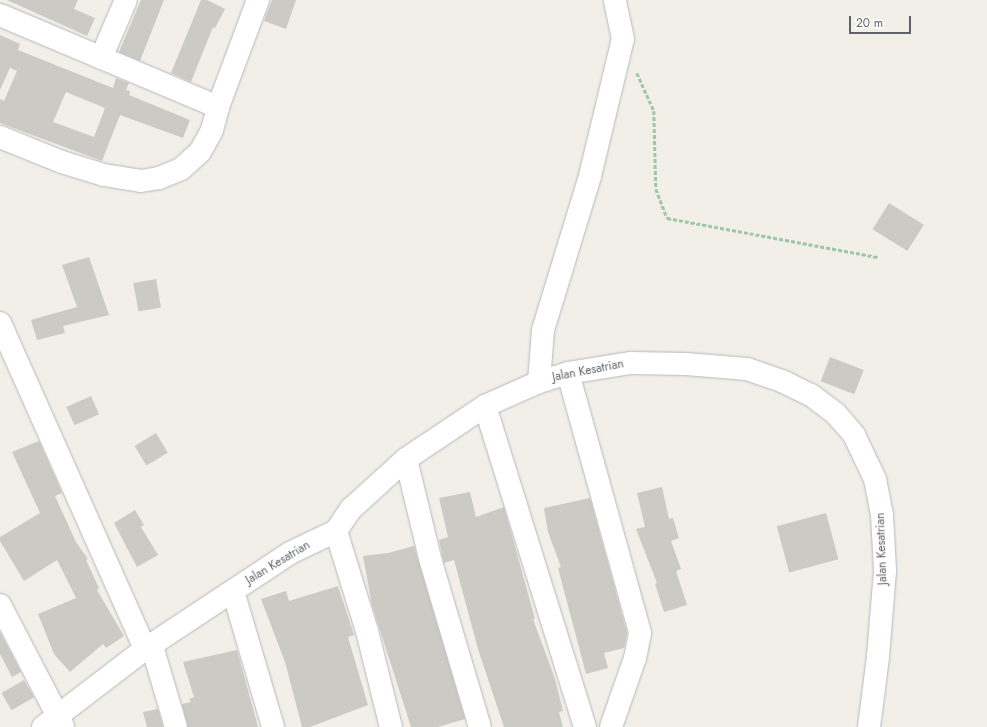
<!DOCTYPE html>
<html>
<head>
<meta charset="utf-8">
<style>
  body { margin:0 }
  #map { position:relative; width:987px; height:727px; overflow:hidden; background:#f1efe8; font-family:Jost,sans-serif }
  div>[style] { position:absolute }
  .building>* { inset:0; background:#cccac5; transform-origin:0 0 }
  .path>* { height:2.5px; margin-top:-1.25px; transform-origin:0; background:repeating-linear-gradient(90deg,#9cc7a9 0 4px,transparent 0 6px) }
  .roads { filter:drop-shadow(0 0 1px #b5b8bc) drop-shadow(0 0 1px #b5b8bc) }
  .minor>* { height:22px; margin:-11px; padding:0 11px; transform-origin:11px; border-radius:11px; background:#fff }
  span { translate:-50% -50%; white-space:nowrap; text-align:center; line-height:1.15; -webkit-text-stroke:3px #fff; paint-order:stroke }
  .street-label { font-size:12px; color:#5f6368 }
  .scale { position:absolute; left:849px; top:16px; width:62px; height:18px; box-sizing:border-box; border:2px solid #5f6368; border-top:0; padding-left:5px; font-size:12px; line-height:14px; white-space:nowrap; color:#5f6368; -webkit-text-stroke:3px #fff; paint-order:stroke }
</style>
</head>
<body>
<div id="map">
  <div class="building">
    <i style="clip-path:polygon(7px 0,78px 0,74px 9px,95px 18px,87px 36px)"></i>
    <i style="clip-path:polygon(141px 0,164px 0,140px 61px,119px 52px)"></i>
    <i style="clip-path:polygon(201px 0,207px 0,225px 9px,215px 28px,213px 27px,191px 82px,171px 73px)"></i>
    <i style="clip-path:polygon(272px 0,296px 0,286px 29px,264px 21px)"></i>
    <i style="clip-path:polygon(evenodd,0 35px,20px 44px,18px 50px,113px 88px,116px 78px,129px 83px,126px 90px,130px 91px,129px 95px,190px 120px,183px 138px,120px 115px,102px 161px,0 123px,0 99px,4px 101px,17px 71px,10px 68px,0 90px,0 35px,66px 92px,105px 108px,94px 137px,53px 122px,66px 92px)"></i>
    <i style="left:889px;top:203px;width:41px;height:31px;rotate:32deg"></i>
    <i style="clip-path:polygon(89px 257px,109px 315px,63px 326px,65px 333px,37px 340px,31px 320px,77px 307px,62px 265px)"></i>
    <i style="left:156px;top:279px;width:29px;height:23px;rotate:80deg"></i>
    <i style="left:830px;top:357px;width:36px;height:26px;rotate:21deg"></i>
    <i style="left:91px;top:396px;width:20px;height:27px;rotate:66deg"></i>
    <i style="left:156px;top:433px;width:23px;height:25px;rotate:59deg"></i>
    <i style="clip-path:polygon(39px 441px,62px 493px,55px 496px,76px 542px,88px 559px,86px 560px,99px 588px,97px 590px,124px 636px,106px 648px,103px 644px,70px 672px,54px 654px,38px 614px,76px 598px,57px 560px,24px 581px,0 541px,0 537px,40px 513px,12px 452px)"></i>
    <i style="clip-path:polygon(662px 487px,669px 519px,673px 518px,679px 538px,671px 541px,681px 569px,676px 571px,687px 605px,664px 612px,655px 584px,657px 583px,636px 529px,645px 527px,637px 493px)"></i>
    <i style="clip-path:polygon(470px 492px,476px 517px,504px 507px,535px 619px,533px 619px,555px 679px,563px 711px,559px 712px,563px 727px,504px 727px,478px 649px,454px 560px,444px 563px,439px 540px,448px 537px,439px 498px)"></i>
    <i style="clip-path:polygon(590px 498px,627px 633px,624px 648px,604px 653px,608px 668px,586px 674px,558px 568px,561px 567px,548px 532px,544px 508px)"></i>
    <i style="clip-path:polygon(135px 510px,144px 525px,141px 527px,158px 555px,137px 567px,114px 523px)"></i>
    <i style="left:826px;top:513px;width:48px;height:51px;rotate:75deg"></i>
    <i style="clip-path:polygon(414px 546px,465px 719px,438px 727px,411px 727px,372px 605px,363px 556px,388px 553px)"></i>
    <i style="clip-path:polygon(338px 586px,354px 635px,348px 637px,368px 705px,310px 727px,302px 727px,285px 662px,261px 599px,286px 591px,289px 601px)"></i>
    <i style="clip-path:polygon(0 632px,21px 672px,12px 677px,0 654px)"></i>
    <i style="clip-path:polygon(237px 650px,258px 727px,188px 727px,182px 704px,191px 702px,189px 699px,194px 697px,183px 662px)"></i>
    <i style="left:24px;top:680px;width:20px;height:26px;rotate:60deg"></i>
    <i style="clip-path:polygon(158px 709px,163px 727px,147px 727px,143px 712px)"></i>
  </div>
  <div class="path">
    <i style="left:637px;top:73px;width:42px;rotate:65.9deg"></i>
    <i style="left:654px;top:111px;width:78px;rotate:88.5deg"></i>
    <i style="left:656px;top:189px;width:31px;rotate:69deg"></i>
    <i style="left:667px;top:218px;width:215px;rotate:10.5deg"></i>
  </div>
  <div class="roads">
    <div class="minor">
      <i style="left:0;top:15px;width:237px;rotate:22.9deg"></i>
      <i style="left:101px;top:58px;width:63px;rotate:-66.7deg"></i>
      <i style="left:0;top:137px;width:67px;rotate:22deg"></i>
      <i style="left:62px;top:162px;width:44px;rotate:17.2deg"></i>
      <i style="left:104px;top:175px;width:37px;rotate:9deg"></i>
      <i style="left:141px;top:181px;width:18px;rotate:-9deg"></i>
      <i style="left:159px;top:178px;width:24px;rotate:-22deg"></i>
      <i style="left:181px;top:169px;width:25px;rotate:-42deg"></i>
      <i style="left:200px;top:152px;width:25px;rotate:-61deg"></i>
      <i style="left:212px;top:130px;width:24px;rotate:-75deg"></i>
      <i style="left:218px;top:107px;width:114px;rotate:-69.5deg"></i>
      <i style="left:0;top:323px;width:357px;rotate:66deg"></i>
      <i style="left:568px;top:373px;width:270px;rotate:74.5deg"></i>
      <i style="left:640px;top:633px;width:25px;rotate:101deg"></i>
      <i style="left:635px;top:658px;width:73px;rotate:109.2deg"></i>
      <i style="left:539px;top:382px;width:52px;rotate:-85.6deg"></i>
      <i style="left:543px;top:330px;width:161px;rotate:-73deg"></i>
      <i style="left:590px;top:176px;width:141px;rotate:-76.5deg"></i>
      <i style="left:623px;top:39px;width:40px;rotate:-102deg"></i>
      <i style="left:485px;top:406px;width:336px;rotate:72.7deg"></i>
      <i style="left:406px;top:459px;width:106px;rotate:76.4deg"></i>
      <i style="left:431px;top:562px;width:172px;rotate:73.5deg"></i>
      <i style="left:336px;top:531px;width:105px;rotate:72.8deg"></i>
      <i style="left:367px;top:631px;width:99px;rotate:76deg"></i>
      <i style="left:233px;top:591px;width:142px;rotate:73.6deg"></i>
      <i style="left:0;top:605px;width:136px;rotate:62.5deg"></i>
      <i style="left:152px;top:646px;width:84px;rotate:73.5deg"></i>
      <i style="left:43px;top:727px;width:128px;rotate:-37.4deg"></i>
      <i style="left:145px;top:649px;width:174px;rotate:-33.5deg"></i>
      <i style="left:290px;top:553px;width:51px;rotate:-25.6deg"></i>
      <i style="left:336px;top:531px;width:27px;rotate:-56deg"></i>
      <i style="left:351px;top:509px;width:74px;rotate:-42.3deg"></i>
      <i style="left:406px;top:459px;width:95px;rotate:-33.9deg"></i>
      <i style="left:485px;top:406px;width:59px;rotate:-24deg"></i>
      <i style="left:539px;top:382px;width:30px;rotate:-17deg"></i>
      <i style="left:568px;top:373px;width:64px;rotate:-9deg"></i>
      <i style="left:631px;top:363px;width:55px;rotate:1deg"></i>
      <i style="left:686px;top:364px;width:61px;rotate:4.7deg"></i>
      <i style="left:747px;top:369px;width:37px;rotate:19deg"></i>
      <i style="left:782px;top:381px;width:32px;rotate:26deg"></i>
      <i style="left:811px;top:395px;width:31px;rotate:37deg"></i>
      <i style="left:836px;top:414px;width:28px;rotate:49deg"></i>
      <i style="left:854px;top:435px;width:49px;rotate:64.5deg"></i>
      <i style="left:875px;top:479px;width:37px;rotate:79deg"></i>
      <i style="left:882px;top:515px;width:56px;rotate:86.9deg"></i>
      <i style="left:885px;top:571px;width:86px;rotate:94.7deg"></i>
      <i style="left:878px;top:657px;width:71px;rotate:97.3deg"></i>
    </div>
  </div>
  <div class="street-label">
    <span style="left:588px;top:371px;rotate:-11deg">Jalan Kesatrian</span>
    <span style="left:882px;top:549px;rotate:-92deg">Jalan Kesatrian</span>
    <span style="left:278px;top:563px;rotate:-31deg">Jalan Kesatrian</span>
  </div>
  <div class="scale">20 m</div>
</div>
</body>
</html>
